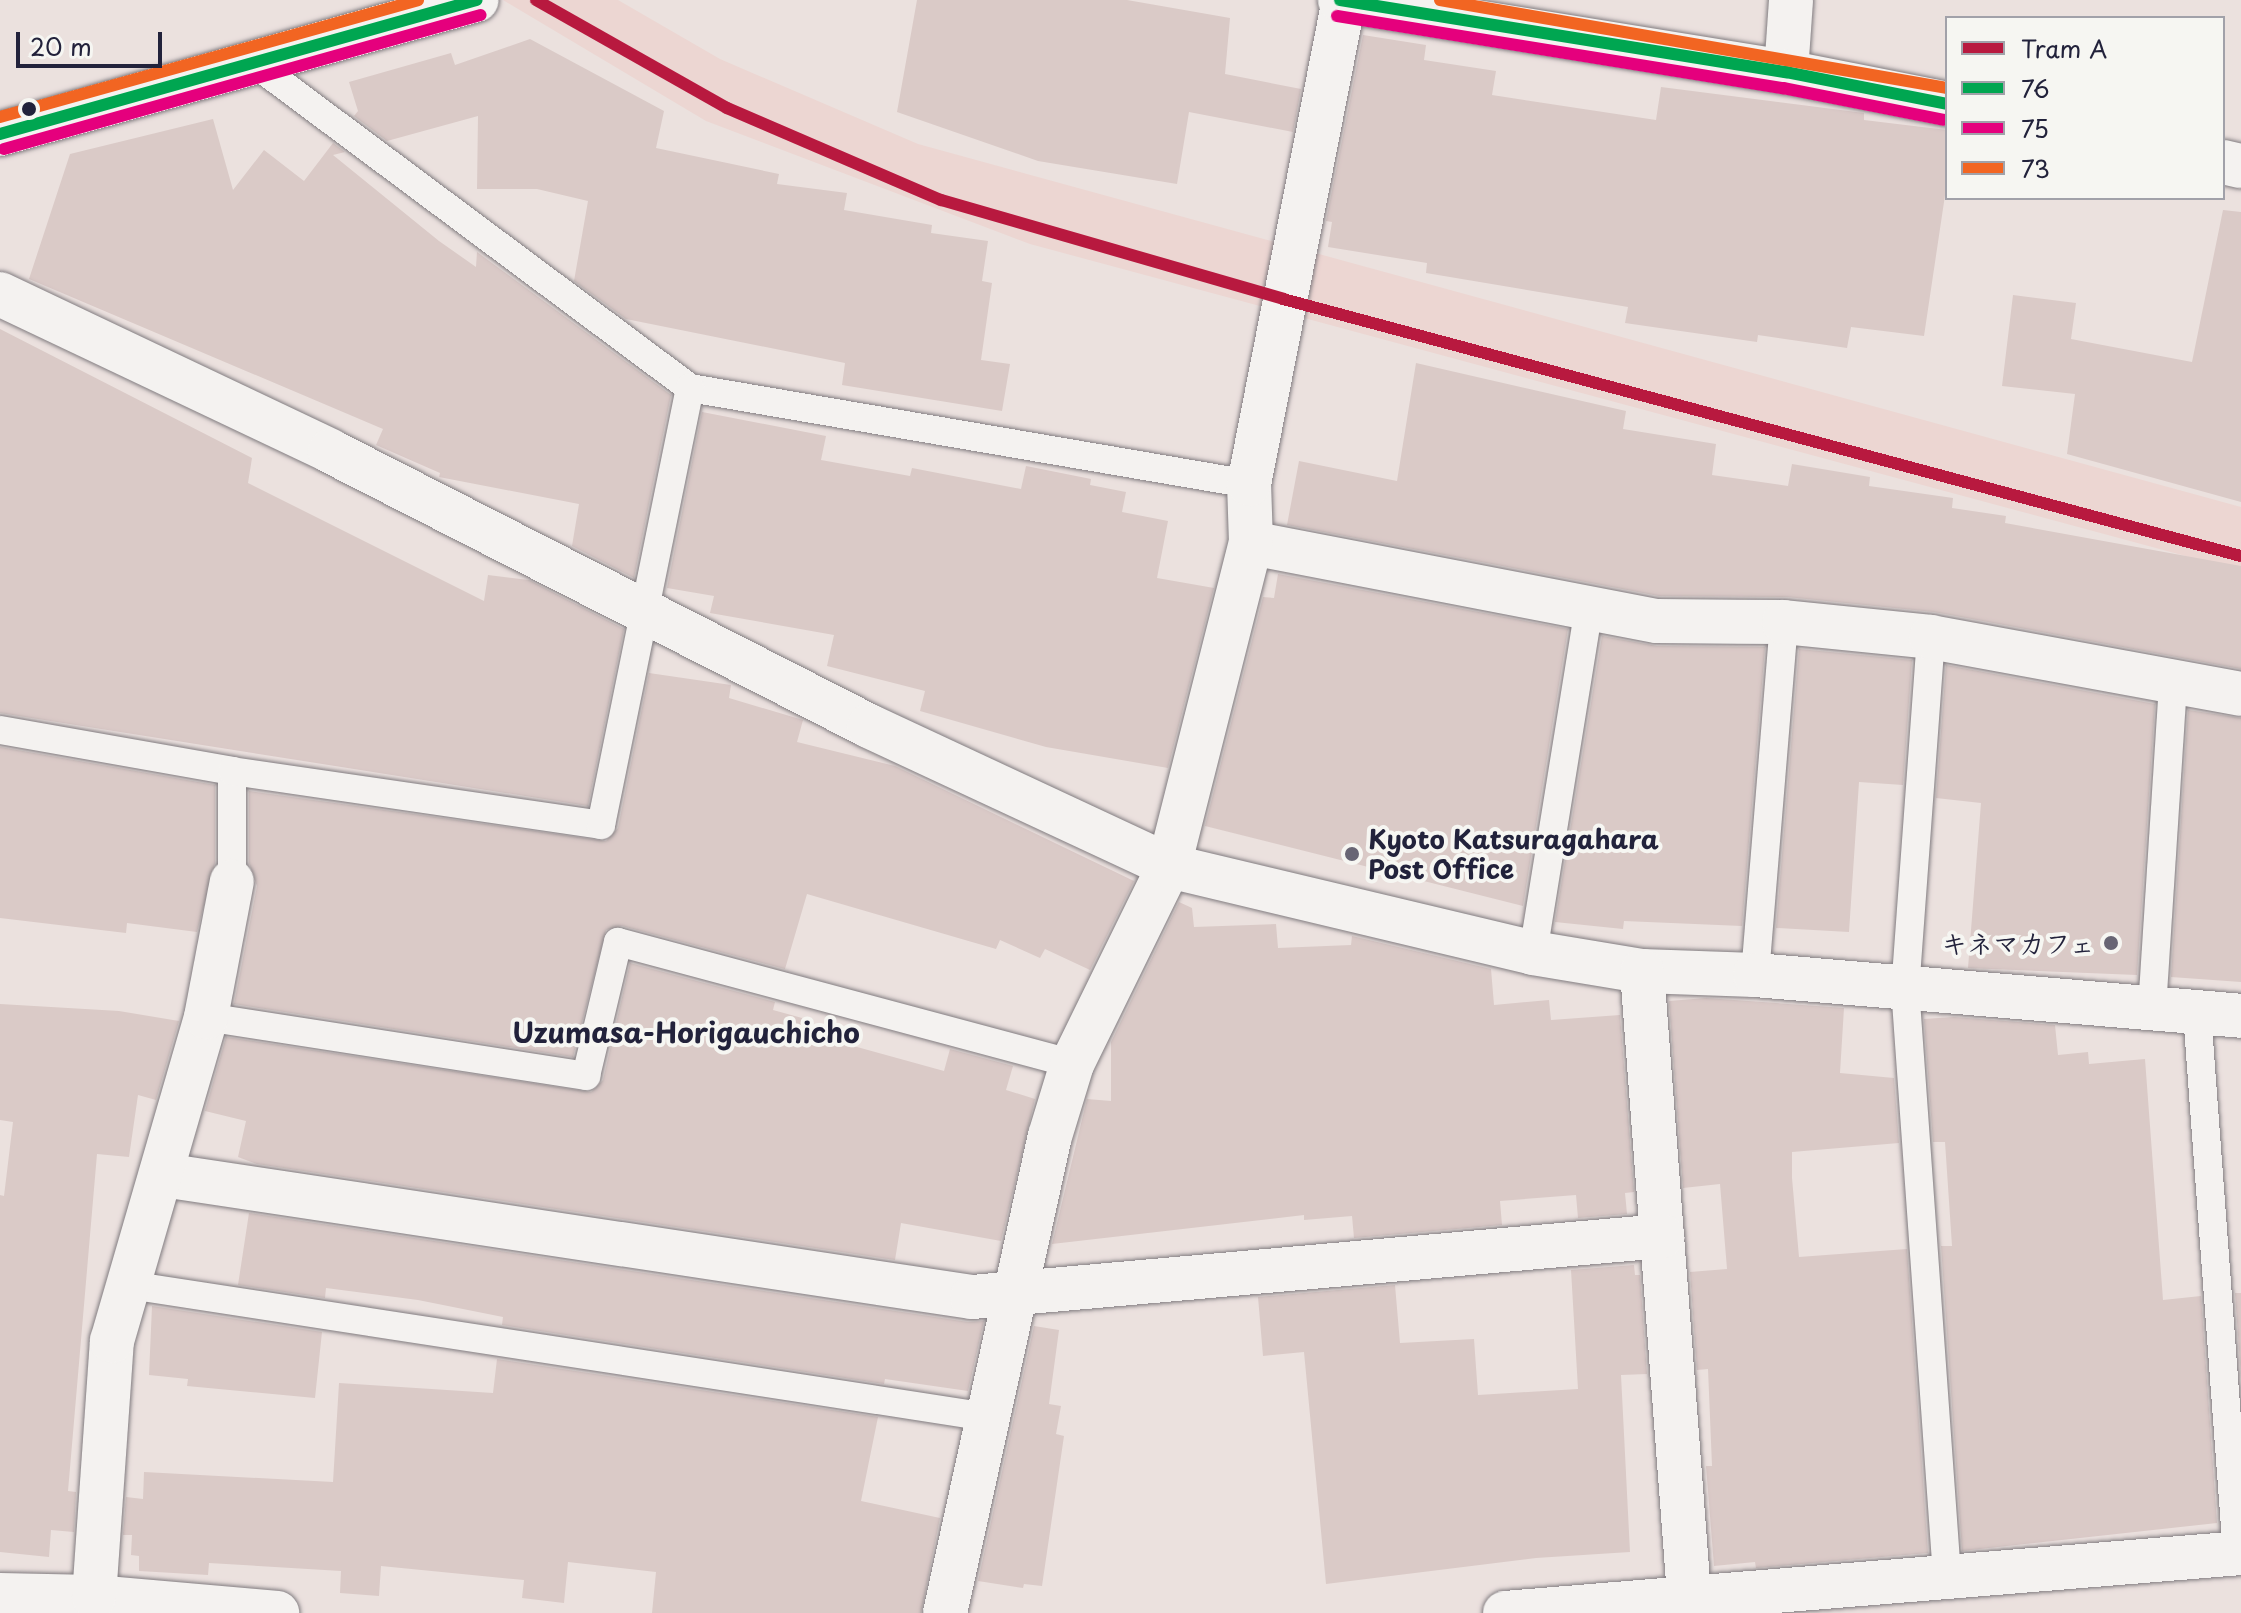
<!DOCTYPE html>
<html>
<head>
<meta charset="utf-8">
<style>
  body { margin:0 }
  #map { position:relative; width:2241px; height:1613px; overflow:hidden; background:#ebe1de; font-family:"Playpen Sans","Klee One",sans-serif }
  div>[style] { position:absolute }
  .built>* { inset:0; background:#ecd6d2 }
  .building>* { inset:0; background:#dacac7 }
  .roads { filter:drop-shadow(0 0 2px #817c80) drop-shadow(0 0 2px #817c80) }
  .lane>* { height:28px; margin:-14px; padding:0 14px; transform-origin:14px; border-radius:14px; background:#f4f2f0 }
  .street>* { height:44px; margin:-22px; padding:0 22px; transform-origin:22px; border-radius:22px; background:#f4f2f0 }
  .secondary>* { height:44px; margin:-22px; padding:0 22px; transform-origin:22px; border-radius:22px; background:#f4f2f0 }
  .bus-1>* { height:12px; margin:-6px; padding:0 6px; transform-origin:6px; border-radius:6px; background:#00a651 }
  .bus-2>* { height:12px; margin:-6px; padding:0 6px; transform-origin:6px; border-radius:6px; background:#e5007d }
  .bus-3>* { height:12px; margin:-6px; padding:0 6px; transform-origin:6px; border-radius:6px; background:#f26522 }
  .tram-1>* { height:12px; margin:-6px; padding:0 6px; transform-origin:6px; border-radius:6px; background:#b8193f }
  .dots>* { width:22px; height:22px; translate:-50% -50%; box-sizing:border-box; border:4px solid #f6f6f2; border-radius:50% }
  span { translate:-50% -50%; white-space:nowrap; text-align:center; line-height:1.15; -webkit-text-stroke:8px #f6f6f2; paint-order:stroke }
  .poi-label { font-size:26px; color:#22223b; font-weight:700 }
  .left { translate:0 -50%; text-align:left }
  .right { translate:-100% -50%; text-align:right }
  .neighbourhood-label { font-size:28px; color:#22223b; font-weight:700 }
  .legend { position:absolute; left:1945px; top:16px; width:280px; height:184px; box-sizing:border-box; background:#f6f6f2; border:2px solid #a1a1a9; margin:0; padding:10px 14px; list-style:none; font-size:24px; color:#22223b }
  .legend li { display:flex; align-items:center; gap:16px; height:40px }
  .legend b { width:40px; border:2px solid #a1a1a9 }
  .scale { position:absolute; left:16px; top:32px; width:146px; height:36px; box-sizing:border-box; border:4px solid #22223b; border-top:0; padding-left:10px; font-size:24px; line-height:28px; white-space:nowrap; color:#22223b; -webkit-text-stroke:6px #f6f6f2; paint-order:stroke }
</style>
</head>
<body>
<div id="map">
  <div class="built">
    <i style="clip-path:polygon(503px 0,618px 0,720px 59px,918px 144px,2241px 507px,2241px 571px,1030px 244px,706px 121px)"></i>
  </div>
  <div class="building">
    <i style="clip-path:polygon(917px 0,1127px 0,1230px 18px,1225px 74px,1301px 89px,1293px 132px,1189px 112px,1177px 184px,1038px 161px,897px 112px)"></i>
    <i style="clip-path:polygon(1363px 35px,1426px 45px,1424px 60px,1496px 71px,1492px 95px,1656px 120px,1661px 87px,1864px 113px,1864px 120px,1947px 130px,1947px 182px,1924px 336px,1851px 327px,1847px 348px,1758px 335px,1757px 342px,1625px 323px,1628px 307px,1426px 273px,1427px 263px,1328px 247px,1332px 222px,1326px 221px)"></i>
    <i style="clip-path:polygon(530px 39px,664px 111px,656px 148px,779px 174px,777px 184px,847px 193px,844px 210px,932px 225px,931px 233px,988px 241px,982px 281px,992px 283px,981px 360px,1010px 364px,1002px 411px,842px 385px,845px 363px,626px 319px,574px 281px,588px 201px,537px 189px,477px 189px,478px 116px,387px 141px,354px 116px,358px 111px,349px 82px,451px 53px,455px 65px)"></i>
    <i style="clip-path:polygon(213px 119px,233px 190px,264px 150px,304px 181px,333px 143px,345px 152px,333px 155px,439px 241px,476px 267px,477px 252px,671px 395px,634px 578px,572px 546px,579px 504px,439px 477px,440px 473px,376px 445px,383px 429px,29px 279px,70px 154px)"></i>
    <i style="clip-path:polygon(2223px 210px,2241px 212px,2241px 502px,2067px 454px,2075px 394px,2002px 386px,2013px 295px,2076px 303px,2071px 339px,2192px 362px)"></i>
    <i style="clip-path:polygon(0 329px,252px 458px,248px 483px,484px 601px,488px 575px,529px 580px,624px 629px,588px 806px,0 713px)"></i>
    <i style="clip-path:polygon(1416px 363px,1626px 411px,1623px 429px,1716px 444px,1712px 475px,1788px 486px,1792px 464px,1870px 477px,1869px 486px,1953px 498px,1952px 508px,2006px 516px,2005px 523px,2241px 566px,2241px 669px,1934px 612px,1787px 597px,1659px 596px,1287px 525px,1299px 461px,1397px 481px)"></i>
    <i style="clip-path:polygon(702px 412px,826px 436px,821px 460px,910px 476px,912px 468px,1021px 489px,1026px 466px,1091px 479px,1090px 485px,1126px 492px,1122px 512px,1168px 521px,1157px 578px,1214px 588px,1168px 768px,1046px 747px,920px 711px,925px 691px,827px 666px,834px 635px,710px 613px,714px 596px,667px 588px)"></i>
    <i style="clip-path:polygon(1278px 574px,1568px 629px,1523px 906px,1205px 826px,1263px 597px,1274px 598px)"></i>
    <i style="clip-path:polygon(1602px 636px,1657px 646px,1765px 647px,1742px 926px,1624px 921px,1623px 929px,1555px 922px)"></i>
    <i style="clip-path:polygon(1799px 649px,1912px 660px,1903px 785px,1859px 782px,1849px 932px,1776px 928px)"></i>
    <i style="clip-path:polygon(1946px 665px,2155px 704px,2137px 975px,1968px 968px,1981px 803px,1936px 798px)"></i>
    <i style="clip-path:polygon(649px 673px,731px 685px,729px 698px,803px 720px,797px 742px,895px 766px,1134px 881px,1090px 970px,1045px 949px,1040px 958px,1000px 940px,996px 949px,807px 894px,785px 969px,622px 926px,606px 930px,573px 1057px,234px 1004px,257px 886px,249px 863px,249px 791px,606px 841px,618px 828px)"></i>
    <i style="clip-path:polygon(2188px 710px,2241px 718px,2241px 982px,2171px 977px)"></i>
    <i style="clip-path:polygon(0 747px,215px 785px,215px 863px,197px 932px,127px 923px,126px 933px,0 918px)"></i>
    <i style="clip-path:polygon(1179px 902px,1192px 908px,1194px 927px,1276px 924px,1278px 948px,1351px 945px,1352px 936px,1491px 969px,1494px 1005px,1549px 1000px,1551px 1020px,1620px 1015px,1634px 1192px,1625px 1193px,1627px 1214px,1578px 1218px,1576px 1195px,1500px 1201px,1502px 1225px,1354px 1238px,1352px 1216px,1304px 1220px,1304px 1215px,1052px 1244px,1087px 1099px,1111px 1101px,1111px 1042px)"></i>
    <i style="clip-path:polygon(630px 963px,775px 1002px,773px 1010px,813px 1021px,810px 1034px,944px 1071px,950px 1049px,1013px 1066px,1006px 1090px,1035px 1099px,1001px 1241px,901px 1223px,895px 1260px,257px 1164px,238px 1157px,246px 1121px,205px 1111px,226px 1037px,591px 1092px,603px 1080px)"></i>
    <i style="clip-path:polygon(1706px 998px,1844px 1008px,1840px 1073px,1894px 1078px,1899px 1143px,1792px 1152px,1792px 1178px,1799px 1257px,1907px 1249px,1928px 1553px,1756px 1568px,1755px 1562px,1714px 1566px,1706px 1466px,1712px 1466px,1708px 1369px,1697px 1370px,1690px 1272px,1727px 1269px,1720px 1184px,1683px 1188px,1669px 1001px)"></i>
    <i style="clip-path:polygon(0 1004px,119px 1011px,179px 1021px,156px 1100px,138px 1095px,129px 1157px,97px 1154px,68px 1491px,76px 1492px,74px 1532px,51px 1530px,49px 1557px,0 1552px,0 1195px,4px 1196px,13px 1122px,0 1120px)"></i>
    <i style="clip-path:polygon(1954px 1017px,2055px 1025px,2058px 1055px,2088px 1052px,2089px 1064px,2145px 1059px,2163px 1300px,2201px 1296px,2217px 1523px,1962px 1551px,1941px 1246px,1952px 1246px,1945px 1142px,1933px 1142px,1924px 1019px)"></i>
    <i style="clip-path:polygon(249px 1213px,968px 1322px,984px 1321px,968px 1391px,885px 1379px,884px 1384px,502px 1325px,503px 1317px,418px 1300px,326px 1288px,325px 1298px,238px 1285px)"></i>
    <i style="clip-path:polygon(1634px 1265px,1635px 1275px,1640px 1275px,1647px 1374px,1621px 1375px,1630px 1552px,1536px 1558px,1326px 1584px,1304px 1352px,1263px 1356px,1258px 1297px,1395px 1285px,1400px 1343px,1474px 1339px,1478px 1395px,1578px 1389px,1571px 1270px)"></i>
    <i style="clip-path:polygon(2235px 1293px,2241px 1293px,2241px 1378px)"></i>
    <i style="clip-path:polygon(152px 1306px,322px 1332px,315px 1398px,187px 1386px,188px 1379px,149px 1375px)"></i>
    <i style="clip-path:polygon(1034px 1326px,1059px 1330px,1049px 1404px,1061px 1406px,1056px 1434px,1064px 1436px,1042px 1586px,1024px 1584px,1023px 1588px,978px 1581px)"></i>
    <i style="clip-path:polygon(497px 1359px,878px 1417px,861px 1501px,940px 1518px,921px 1613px,652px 1613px,656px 1572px,568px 1562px,564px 1603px,522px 1598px,524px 1580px,381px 1566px,379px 1596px,340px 1593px,341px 1571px,209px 1563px,208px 1575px,139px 1571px,139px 1556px,131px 1555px,132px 1535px,123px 1535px,126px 1497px,143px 1499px,144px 1472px,333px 1482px,339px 1383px,493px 1393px)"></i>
  </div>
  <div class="roads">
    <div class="lane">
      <i style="left:254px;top:63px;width:544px;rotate:36.7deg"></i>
      <i style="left:690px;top:388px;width:567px;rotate:9.74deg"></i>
      <i style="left:1931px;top:637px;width:351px;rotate:94.2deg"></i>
      <i style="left:1905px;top:987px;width:590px;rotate:85.92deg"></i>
      <i style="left:0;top:730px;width:236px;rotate:10deg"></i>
      <i style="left:232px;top:771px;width:110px;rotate:90deg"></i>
      <i style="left:232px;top:771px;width:373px;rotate:8.3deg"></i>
      <i style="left:601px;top:825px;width:446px;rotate:-78.5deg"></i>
      <i style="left:1533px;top:953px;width:349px;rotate:-80.8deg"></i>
      <i style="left:1755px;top:975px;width:354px;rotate:-85.3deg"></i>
      <i style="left:2152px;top:1009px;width:327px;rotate:-86.3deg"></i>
      <i style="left:2197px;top:1013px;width:542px;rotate:85.77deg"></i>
      <i style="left:206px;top:1017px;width:385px;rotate:8.8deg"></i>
      <i style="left:586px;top:1076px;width:138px;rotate:-76.6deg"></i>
      <i style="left:618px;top:942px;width:470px;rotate:15deg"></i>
      <i style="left:129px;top:1285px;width:869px;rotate:8.74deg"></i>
    </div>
    <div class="street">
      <i style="left:1786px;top:72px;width:72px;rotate:-86deg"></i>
      <i style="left:0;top:294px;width:365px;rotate:25.4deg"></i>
      <i style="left:330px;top:451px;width:605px;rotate:27.03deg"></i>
      <i style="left:869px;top:726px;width:331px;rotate:25deg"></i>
      <i style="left:1169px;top:866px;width:374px;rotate:13.4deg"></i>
      <i style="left:1533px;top:953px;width:110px;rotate:9.4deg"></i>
      <i style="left:1642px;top:971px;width:113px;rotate:2deg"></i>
      <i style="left:1755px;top:975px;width:488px;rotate:4.8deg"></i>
      <i style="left:1251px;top:543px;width:413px;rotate:10.9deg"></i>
      <i style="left:1657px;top:621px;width:127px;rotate:0.5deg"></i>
      <i style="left:1784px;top:622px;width:148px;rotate:5.8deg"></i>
      <i style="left:1931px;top:637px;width:315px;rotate:10.4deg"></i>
      <i style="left:1642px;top:971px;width:625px;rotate:85.69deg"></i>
      <i style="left:163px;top:1175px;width:818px;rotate:8.58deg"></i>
      <i style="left:972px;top:1297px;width:693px;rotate:-5.05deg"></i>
      <i style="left:0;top:1595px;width:94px;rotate:1.2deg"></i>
      <i style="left:94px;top:1597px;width:184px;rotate:5deg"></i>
      <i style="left:94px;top:1597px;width:257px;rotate:-86deg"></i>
      <i style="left:112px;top:1341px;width:337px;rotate:-73.8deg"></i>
      <i style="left:206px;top:1017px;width:138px;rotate:-79.2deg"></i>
      <i style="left:945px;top:1613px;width:488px;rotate:-77.6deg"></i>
      <i style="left:1050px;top:1136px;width:75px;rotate:-73deg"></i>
      <i style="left:1072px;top:1064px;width:220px;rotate:-63.9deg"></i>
      <i style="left:1169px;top:866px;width:333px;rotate:-75.8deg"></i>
      <i style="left:1251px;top:543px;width:59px;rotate:-91.9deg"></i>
      <i style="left:1249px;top:484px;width:492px;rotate:-78.9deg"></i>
      <i style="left:1505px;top:1613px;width:738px;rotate:-4.66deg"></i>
    </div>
    <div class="secondary">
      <i style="left:1340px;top:0;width:452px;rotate:9.2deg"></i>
      <i style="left:1786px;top:72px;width:164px;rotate:11.2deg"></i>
      <i style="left:0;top:134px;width:495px;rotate:-15.7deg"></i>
      <i style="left:2223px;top:162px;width:18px;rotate:13deg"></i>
    </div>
  </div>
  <div class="bus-1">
    <i style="left:1340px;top:0;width:452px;rotate:9.2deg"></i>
    <i style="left:1786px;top:72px;width:164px;rotate:11.2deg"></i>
    <i style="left:0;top:134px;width:495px;rotate:-15.7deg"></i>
  </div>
  <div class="bus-2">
    <i style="left:1337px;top:16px;width:452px;rotate:9.2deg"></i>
    <i style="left:1783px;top:88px;width:164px;rotate:11.2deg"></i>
    <i style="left:4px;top:149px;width:495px;rotate:-15.7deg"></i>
  </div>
  <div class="bus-3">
    <i style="left:1440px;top:0;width:515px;rotate:9.85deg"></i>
    <i style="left:0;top:117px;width:434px;rotate:-15.6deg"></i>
  </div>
  <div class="tram-1">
    <i style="left:536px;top:0;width:219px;rotate:29.5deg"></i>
    <i style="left:727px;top:108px;width:233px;rotate:23.3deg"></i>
    <i style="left:941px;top:200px;width:356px;rotate:16.1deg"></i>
    <i style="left:1283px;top:299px;width:992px;rotate:15.02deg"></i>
  </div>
  <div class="dots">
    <i style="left:29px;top:109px;background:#22223b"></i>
    <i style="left:1352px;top:854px;background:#686574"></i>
    <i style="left:2111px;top:943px;background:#686574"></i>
  </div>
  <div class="poi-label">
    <span class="left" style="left:1368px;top:854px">Kyoto Katsuragahara<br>Post Office</span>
    <span class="right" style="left:2095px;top:943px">キネマカフェ</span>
  </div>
  <div class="neighbourhood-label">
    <span style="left:686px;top:1032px">Uzumasa-Horigauchicho</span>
  </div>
  <ul class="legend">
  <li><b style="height:10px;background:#b8193f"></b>Tram A</li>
  <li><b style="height:10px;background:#00a651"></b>76</li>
  <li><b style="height:10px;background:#e5007d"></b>75</li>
  <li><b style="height:10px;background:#f26522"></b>73</li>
  </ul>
  <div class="scale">20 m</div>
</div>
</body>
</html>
